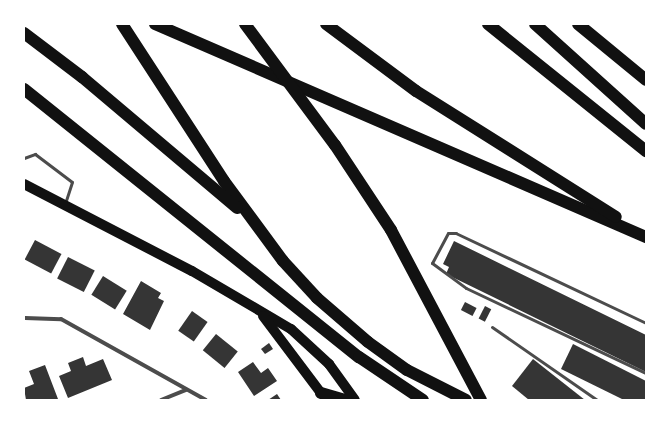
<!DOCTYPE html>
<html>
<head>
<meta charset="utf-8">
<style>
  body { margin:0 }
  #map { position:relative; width:670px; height:424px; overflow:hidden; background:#fff; font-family:Cabin,sans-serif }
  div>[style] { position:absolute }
  .building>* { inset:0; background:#353535; transform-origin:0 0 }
  .service>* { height:3px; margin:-1.5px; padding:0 1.5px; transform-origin:1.5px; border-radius:1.5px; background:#4c4c4c }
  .minor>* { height:4px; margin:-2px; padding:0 2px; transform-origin:2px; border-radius:2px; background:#4c4c4c }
  .primary>* { height:10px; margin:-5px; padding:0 5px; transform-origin:5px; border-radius:5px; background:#111 }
  .motorway>* { height:12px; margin:-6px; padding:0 6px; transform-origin:6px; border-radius:6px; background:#111 }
  span { translate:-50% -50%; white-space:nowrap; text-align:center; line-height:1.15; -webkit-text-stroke:4px #fff; paint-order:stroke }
  .frame { position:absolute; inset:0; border:25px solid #fff; pointer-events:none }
</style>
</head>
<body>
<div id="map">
  <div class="building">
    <i style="left:35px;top:240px;width:30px;height:22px;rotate:28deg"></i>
    <i style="clip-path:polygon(454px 241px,646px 335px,646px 372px,446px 274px,449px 267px,443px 264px)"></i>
    <i style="left:68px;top:257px;width:30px;height:24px;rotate:27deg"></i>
    <i style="left:103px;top:276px;width:28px;height:22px;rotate:32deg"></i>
    <i style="clip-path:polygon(141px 281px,161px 293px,158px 298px,164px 301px,150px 330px,123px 314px)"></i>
    <i style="left:465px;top:302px;width:13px;height:9px;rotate:27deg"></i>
    <i style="left:485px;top:306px;width:7px;height:14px;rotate:27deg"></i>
    <i style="left:192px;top:311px;width:19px;height:24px;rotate:35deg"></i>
    <i style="left:216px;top:334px;width:28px;height:21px;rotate:39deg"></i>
    <i style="clip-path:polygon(269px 343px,273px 349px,265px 354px,261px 349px)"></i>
    <i style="clip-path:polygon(573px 344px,646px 381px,646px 400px,624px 400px,561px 369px)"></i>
    <i style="clip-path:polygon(83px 357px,86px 366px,103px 359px,112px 380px,68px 398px,59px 376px,71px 371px,68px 363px)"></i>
    <i style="clip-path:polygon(533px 359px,585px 400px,529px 400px,512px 386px)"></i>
    <i style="clip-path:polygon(253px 362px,261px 373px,268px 368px,277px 381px,254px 396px,238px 372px)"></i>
    <i style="clip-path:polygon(45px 365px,58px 399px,26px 400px,24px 388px,34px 384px,29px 371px)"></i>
    <i style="clip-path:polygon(277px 394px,281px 400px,268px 400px)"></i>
  </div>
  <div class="service">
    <i style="left:24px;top:158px;width:12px;rotate:-20deg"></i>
    <i style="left:35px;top:154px;width:46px;rotate:37.1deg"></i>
    <i style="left:72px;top:182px;width:23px;rotate:108deg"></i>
    <i style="left:646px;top:323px;width:210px;rotate:-154.7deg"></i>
    <i style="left:456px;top:233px;width:8px;rotate:180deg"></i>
    <i style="left:448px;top:233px;width:34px;rotate:118deg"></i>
    <i style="left:432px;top:263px;width:42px;rotate:36.3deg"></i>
    <i style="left:466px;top:288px;width:199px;rotate:25.3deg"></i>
    <i style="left:492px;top:327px;width:128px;rotate:34.8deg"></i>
  </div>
  <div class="minor">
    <i style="left:25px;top:318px;width:36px;rotate:2deg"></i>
    <i style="left:61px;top:319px;width:166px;rotate:29.2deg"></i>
    <i style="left:161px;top:400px;width:27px;rotate:-22deg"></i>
  </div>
  <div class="primary">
    <i style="left:24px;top:184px;width:189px;rotate:27.4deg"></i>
    <i style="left:192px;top:271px;width:115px;rotate:30.4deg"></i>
    <i style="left:291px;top:329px;width:52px;rotate:42.6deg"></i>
    <i style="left:329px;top:364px;width:44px;rotate:54.2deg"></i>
    <i style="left:263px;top:316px;width:96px;rotate:53deg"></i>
  </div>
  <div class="motorway">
    <i style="left:122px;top:24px;width:187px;rotate:57deg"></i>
    <i style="left:224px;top:181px;width:99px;rotate:53.6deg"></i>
    <i style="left:283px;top:261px;width:50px;rotate:47.4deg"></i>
    <i style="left:317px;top:298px;width:67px;rotate:40.8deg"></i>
    <i style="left:368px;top:342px;width:48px;rotate:35.7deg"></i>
    <i style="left:407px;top:370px;width:66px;rotate:27deg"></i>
    <i style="left:155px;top:24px;width:535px;rotate:23.45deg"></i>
    <i style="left:245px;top:24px;width:151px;rotate:53.4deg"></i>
    <i style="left:335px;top:145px;width:102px;rotate:56.6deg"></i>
    <i style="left:391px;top:230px;width:192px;rotate:62.1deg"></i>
    <i style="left:326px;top:24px;width:112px;rotate:36.7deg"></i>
    <i style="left:416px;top:91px;width:236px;rotate:32.2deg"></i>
    <i style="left:488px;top:24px;width:203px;rotate:38.8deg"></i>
    <i style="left:535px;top:24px;width:149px;rotate:42deg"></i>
    <i style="left:578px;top:24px;width:88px;rotate:39.5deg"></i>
    <i style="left:24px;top:33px;width:73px;rotate:37.2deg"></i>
    <i style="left:82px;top:77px;width:203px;rotate:40.2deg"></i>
    <i style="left:24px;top:89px;width:429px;rotate:38.7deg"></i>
    <i style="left:359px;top:357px;width:77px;rotate:33.9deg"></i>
    <i style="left:321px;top:393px;width:26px;rotate:16deg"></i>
  </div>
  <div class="frame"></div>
</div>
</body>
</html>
